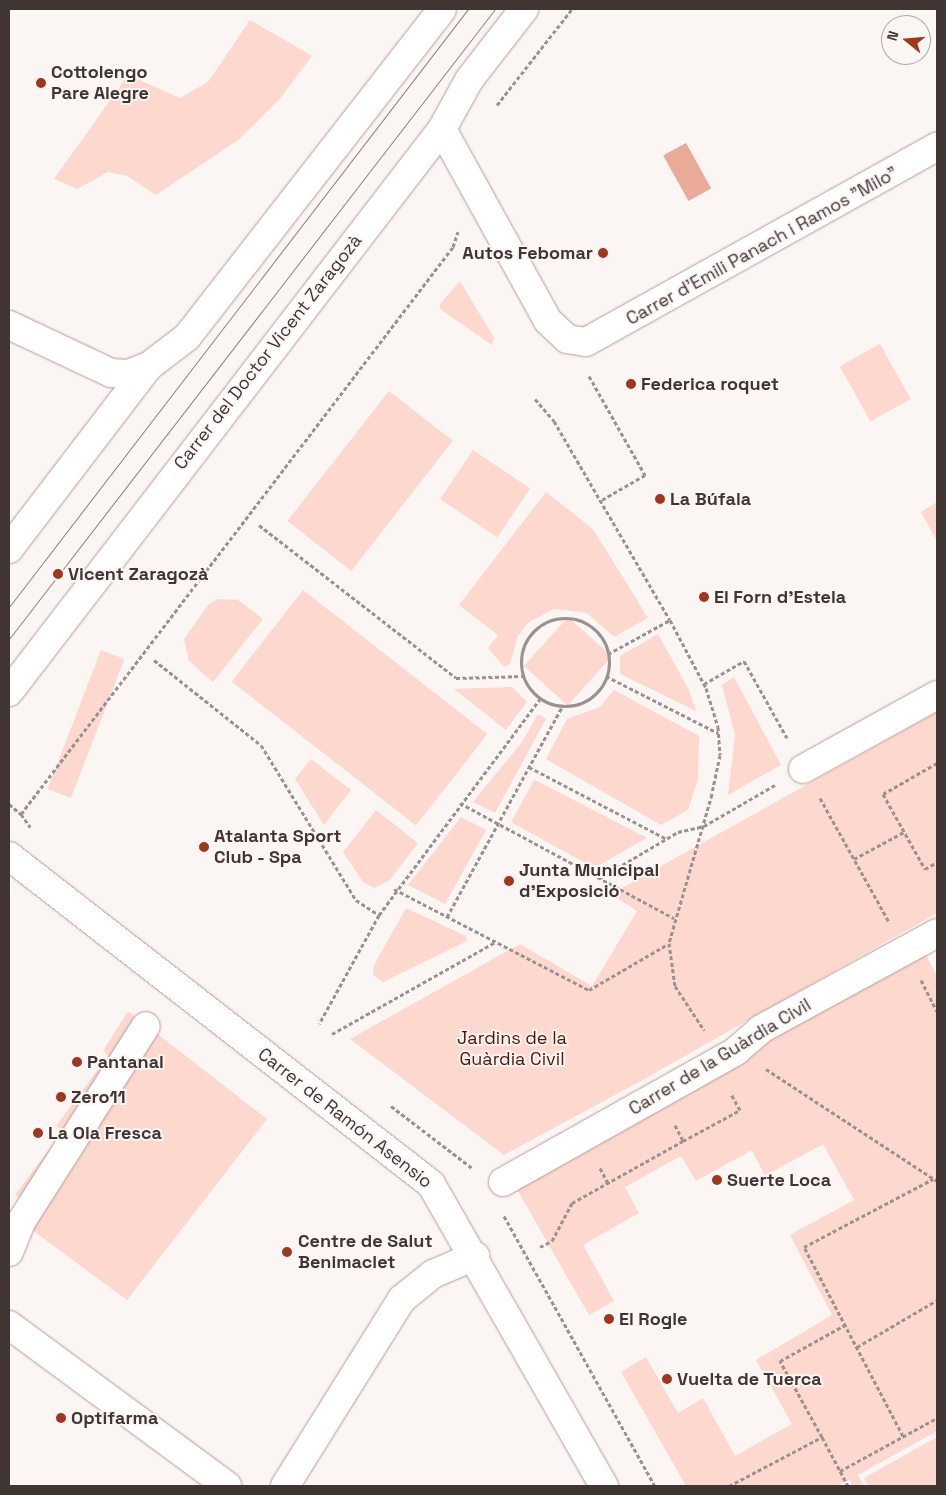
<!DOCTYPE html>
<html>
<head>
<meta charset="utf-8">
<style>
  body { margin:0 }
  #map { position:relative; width:946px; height:1495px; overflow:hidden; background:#fbf5f4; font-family:"Space Grotesk",sans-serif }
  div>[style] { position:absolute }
  .green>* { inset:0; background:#fcd8cf; transform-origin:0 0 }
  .water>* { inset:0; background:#e9aa9a; transform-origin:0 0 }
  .path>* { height:3px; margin-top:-1.5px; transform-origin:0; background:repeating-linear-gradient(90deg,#9a9190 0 4px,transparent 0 6.5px) }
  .path>.ring { margin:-1.5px; padding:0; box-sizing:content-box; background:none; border:3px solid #9a9190; border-radius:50% }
  .roads { filter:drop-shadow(0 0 1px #b79c95) drop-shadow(0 0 1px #b79c95) }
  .minor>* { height:28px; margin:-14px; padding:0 14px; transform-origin:14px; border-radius:14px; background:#fff }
  .tram>* { height:1px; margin:-0.5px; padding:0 0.5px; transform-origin:0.5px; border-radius:0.5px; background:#8a8180 }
  .dots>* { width:14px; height:14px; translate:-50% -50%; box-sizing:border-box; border:2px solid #fbf5f4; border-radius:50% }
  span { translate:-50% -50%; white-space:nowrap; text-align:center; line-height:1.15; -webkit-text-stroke:4px #fbf5f4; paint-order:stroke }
  .poi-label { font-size:18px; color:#403533; font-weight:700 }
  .left { translate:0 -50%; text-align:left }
  .right { translate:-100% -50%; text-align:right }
  .street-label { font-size:18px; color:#403533 }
  .park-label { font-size:18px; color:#5a1101 }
  .frame { position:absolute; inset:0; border:10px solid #403533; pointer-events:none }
  .north { position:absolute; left:881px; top:15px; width:50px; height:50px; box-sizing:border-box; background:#fbf5f4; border:1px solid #b0a8a7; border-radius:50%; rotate:287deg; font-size:14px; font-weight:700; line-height:20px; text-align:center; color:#403533 }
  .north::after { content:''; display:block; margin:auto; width:18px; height:22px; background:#9f371e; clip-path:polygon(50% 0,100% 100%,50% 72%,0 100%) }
</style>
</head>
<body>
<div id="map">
  <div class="green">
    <i style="clip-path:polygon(250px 20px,312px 56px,279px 100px,238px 140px,156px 195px,127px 176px,108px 172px,77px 189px,54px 179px,128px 75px,180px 98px,208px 82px)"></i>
    <i style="clip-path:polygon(460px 281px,494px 338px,492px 345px,440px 309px,440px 304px)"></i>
    <i style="left:880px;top:344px;width:63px;height:46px;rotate:61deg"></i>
    <i style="left:389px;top:391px;width:81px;height:165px;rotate:38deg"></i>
    <i style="left:473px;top:450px;width:69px;height:59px;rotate:34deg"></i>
    <i style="clip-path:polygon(546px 492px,593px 529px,648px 618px,614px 637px,587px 613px,554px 609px,529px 622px,518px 636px,510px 664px,504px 667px,488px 648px,498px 635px,459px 605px)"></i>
    <i style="clip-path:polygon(937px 502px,937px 541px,921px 512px)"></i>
    <i style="left:303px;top:590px;width:234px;height:116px;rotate:38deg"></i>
    <i style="clip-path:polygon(218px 599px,238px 600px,263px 619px,213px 682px,189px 661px,184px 639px,209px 604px)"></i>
    <i style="left:568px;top:617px;width:59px;height:66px;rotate:42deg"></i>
    <i style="clip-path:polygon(658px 634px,689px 690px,696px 711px,620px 674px,620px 656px)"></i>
    <i style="left:101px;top:650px;width:25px;height:149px;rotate:21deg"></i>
    <i style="clip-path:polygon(734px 677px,781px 765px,728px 795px,735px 735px,722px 685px)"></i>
    <i style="clip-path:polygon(512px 687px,527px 702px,506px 730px,454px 689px)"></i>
    <i style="clip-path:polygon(614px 690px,699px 736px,698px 779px,688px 810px,661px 825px,546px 759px,567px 719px,600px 707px)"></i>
    <i style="clip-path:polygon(937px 712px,937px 913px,639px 1082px,504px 1155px,350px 1039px,520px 944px,592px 986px,637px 911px,611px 894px)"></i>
    <i style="clip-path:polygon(538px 714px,546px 719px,495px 813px,473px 802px,522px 742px)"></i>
    <i style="clip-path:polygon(311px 759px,351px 790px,324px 825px,295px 779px)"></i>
    <i style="clip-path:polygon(534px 780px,537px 781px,647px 838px,594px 868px,511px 822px)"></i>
    <i style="clip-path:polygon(376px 810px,418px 843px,390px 880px,374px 888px,363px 882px,343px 852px)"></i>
    <i style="clip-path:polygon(461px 817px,486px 830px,445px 904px,408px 885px)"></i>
    <i style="clip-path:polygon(406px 908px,466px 936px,467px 941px,383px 982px,373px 975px,374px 965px)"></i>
    <i style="clip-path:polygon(924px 952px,937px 976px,937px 1431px,858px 1475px,864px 1486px,853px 1486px,849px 1480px,837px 1486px,686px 1486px,621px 1372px,646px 1357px,678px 1413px,703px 1398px,735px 1456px,792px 1424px,756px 1360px,832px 1315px,790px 1235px,854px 1200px,823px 1144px,765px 1176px,752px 1150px,696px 1181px,681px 1156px,625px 1187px,639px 1213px,583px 1245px,614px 1301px,589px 1315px,514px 1184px)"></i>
    <i style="clip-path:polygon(128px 1011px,267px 1119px,127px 1300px,21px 1222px,21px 1200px,15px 1195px,63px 1131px,56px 1126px,108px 1056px,103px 1051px)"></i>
    <i style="clip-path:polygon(937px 1437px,937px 1486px,869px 1486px,864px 1478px)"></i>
  </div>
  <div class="water">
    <i style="left:686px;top:143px;width:52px;height:26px;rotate:61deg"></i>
  </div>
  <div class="path">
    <i style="left:497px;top:105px;width:122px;rotate:-52deg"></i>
    <i style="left:589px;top:376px;width:114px;rotate:60.5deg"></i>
    <i style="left:645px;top:475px;width:52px;rotate:150deg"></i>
    <i style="left:535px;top:399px;width:29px;rotate:49deg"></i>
    <i style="left:554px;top:421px;width:230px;rotate:59.8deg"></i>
    <i style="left:670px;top:620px;width:77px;rotate:62.1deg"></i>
    <i style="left:706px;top:688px;width:41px;rotate:72.9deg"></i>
    <i style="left:718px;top:727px;width:28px;rotate:86deg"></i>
    <i style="left:720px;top:755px;width:40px;rotate:102deg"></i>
    <i style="left:712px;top:794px;width:155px;rotate:106.1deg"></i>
    <i style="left:669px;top:943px;width:43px;rotate:82.1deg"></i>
    <i style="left:675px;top:986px;width:53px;rotate:56.6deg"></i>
    <i style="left:259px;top:525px;width:249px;rotate:37.8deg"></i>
    <i style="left:456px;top:678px;width:67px;rotate:-1.7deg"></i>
    <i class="ring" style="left:521px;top:618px;width:85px;height:85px"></i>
    <i style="left:608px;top:654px;width:71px;rotate:-28.7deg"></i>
    <i style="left:154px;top:660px;width:137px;rotate:38.5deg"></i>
    <i style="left:261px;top:745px;width:182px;rotate:58.5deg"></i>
    <i style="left:356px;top:900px;width:27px;rotate:33deg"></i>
    <i style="left:379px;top:915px;width:124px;rotate:118.8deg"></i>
    <i style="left:606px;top:676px;width:126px;rotate:27deg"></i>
    <i style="left:704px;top:684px;width:46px;rotate:-29.9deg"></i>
    <i style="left:744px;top:661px;width:88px;rotate:60.8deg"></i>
    <i style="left:937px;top:763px;width:62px;rotate:150.1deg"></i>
    <i style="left:883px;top:794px;width:86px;rotate:60.8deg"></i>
    <i style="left:925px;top:869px;width:14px;rotate:-30deg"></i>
    <i style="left:529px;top:767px;width:156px;rotate:27.6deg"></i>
    <i style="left:820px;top:798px;width:142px;rotate:60.9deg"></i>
    <i style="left:460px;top:803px;width:243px;rotate:28.3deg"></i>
    <i style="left:9px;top:804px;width:16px;rotate:40deg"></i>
    <i style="left:21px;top:814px;width:713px;rotate:-52.7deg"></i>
    <i style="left:453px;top:247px;width:16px;rotate:-72deg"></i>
    <i style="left:21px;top:814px;width:16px;rotate:55deg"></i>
    <i style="left:854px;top:859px;width:57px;rotate:-28.4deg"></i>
    <i style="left:600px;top:878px;width:91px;rotate:-30.5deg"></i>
    <i style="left:678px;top:832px;width:27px;rotate:-13deg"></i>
    <i style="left:704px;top:826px;width:82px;rotate:-30deg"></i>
    <i style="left:394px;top:889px;width:220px;rotate:27.4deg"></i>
    <i style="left:589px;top:990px;width:91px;rotate:-30.2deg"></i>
    <i style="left:379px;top:915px;width:271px;rotate:-53.3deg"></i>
    <i style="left:447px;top:917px;width:242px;rotate:-61.3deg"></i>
    <i style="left:921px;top:980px;width:35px;rotate:63deg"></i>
    <i style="left:332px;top:1034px;width:187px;rotate:-29.4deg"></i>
    <i style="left:766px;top:1069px;width:204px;rotate:33.2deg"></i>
    <i style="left:391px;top:1106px;width:102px;rotate:37.4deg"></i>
    <i style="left:675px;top:1125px;width:18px;rotate:63deg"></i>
    <i style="left:683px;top:1141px;width:65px;rotate:-28.5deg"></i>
    <i style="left:740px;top:1110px;width:18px;rotate:-119deg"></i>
    <i style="left:600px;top:1168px;width:17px;rotate:62deg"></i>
    <i style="left:504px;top:1216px;width:309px;rotate:60.8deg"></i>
    <i style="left:540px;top:1247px;width:13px;rotate:-27deg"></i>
    <i style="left:552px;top:1241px;width:43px;rotate:-62.2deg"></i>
    <i style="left:572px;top:1203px;width:127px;rotate:-29.2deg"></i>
    <i style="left:857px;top:1347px;width:93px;rotate:-30.4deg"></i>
    <i style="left:903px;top:1436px;width:213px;rotate:-117.6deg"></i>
    <i style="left:804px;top:1247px;width:146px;rotate:-27.8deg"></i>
    <i style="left:822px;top:1437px;width:87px;rotate:-118.9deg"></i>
    <i style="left:780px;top:1361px;width:74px;rotate:-29deg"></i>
    <i style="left:840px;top:1471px;width:111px;rotate:-28.7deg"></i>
    <i style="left:729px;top:1486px;width:105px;rotate:-27.8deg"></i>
    <i style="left:822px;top:1437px;width:55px;rotate:62deg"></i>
  </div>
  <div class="roads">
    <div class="minor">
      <i style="left:442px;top:129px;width:219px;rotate:61.1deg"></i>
      <i style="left:548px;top:321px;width:26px;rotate:43deg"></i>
      <i style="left:567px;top:339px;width:19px;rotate:9deg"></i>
      <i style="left:586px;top:342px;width:402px;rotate:-29.1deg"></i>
      <i style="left:9px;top:325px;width:113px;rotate:25.2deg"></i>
      <i style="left:111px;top:373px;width:17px;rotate:3deg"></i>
      <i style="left:128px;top:374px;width:22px;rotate:-21deg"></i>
      <i style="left:9px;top:549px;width:230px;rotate:-52.6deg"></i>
      <i style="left:149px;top:366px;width:48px;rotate:-37.3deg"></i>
      <i style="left:187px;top:337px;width:415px;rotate:-52.1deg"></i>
      <i style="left:9px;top:692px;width:710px;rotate:-52.44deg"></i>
      <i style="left:442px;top:129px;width:56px;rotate:-61.1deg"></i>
      <i style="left:469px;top:80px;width:90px;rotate:-52.2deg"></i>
      <i style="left:803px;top:769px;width:153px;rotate:-28.9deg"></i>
      <i style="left:9px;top:856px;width:534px;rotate:37.86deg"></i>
      <i style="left:431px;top:1184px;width:348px;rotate:60.2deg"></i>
      <i style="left:503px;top:1182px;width:267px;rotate:-29.3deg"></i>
      <i style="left:736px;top:1051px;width:33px;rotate:-41deg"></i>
      <i style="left:761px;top:1029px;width:200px;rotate:-28.6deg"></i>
      <i style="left:9px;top:1252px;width:32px;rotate:-68deg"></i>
      <i style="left:21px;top:1222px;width:232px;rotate:-57.5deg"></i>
      <i style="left:9px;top:1325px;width:271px;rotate:36.4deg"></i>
      <i style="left:285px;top:1486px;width:221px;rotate:-58deg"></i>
      <i style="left:402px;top:1299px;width:40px;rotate:-39deg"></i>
      <i style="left:433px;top:1274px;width:46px;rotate:-23.2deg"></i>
    </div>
  </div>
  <div class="tram">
    <i style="left:9px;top:607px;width:754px;rotate:-52.49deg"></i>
    <i style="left:9px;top:639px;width:796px;rotate:-52.35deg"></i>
  </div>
  <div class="dots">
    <i style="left:41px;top:83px;background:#9f371e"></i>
    <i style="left:603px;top:253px;background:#9f371e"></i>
    <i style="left:631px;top:384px;background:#9f371e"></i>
    <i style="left:660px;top:499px;background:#9f371e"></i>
    <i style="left:58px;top:574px;background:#9f371e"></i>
    <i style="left:704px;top:597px;background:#9f371e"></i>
    <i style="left:204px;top:847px;background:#9f371e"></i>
    <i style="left:509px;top:881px;background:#9f371e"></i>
    <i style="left:77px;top:1062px;background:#9f371e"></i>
    <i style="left:61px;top:1097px;background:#9f371e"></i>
    <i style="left:38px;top:1133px;background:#9f371e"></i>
    <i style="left:717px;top:1180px;background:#9f371e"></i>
    <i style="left:287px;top:1252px;background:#9f371e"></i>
    <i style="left:609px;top:1319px;background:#9f371e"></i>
    <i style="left:667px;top:1379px;background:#9f371e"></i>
    <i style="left:61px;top:1418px;background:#9f371e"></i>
  </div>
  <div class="poi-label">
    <span class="left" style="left:51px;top:83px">Cottolengo<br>Pare Alegre</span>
    <span class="right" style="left:593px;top:253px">Autos Febomar</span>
    <span class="left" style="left:641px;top:384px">Federica roquet</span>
    <span class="left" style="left:670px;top:499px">La Búfala</span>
    <span class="left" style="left:68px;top:574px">Vicent Zaragozà</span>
    <span class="left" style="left:714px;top:597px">El Forn d'Estela</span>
    <span class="left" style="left:214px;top:847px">Atalanta Sport<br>Club - Spa</span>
    <span class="left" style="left:519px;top:881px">Junta Municipal<br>d'Exposició</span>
    <span class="left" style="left:87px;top:1062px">Pantanal</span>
    <span class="left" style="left:71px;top:1097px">Zero11</span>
    <span class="left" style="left:48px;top:1133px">La Ola Fresca</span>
    <span class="left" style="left:727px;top:1180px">Suerte Loca</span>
    <span class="left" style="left:298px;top:1252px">Centre de Salut<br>Benimaclet</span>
    <span class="left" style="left:619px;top:1319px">El Rogle</span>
    <span class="left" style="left:677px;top:1379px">Vuelta de Tuerca</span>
    <span class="left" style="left:71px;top:1418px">Optifarma</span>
  </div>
  <div class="street-label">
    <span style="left:762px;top:246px;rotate:-29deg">Carrer d'Emili Panach i Ramos "Milo"</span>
    <span style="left:268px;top:352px;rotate:-52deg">Carrer del Doctor Vicent Zaragozà</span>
    <span style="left:720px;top:1057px;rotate:-31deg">Carrer de la Guàrdia Civil</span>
    <span style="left:345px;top:1118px;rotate:38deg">Carrer de Ramón Asensio</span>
  </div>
  <div class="park-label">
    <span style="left:512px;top:1049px">Jardins de la<br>Guàrdia Civil</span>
  </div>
  <div class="frame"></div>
  <div class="north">N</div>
</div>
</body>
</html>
